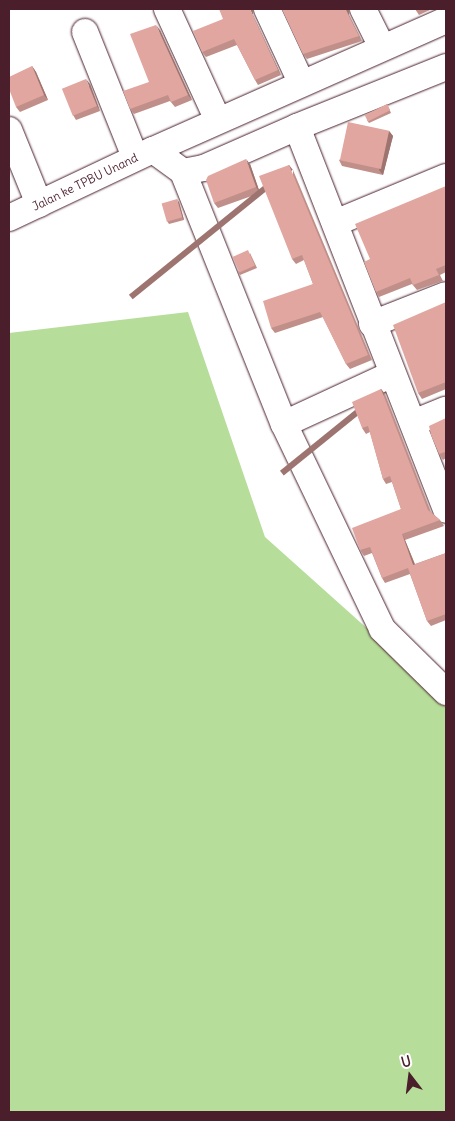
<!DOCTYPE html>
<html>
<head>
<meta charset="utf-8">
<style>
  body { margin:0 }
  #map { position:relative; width:455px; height:1121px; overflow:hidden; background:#fff; font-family:Delius,sans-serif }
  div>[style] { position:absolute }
  .green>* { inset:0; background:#b6de9a }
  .roads { filter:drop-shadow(0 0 1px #4a1f2b) drop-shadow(0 0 1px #4a1f2b) }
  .minor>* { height:26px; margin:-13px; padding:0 13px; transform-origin:13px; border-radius:13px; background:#fff }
  .wall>* { inset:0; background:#c18f89 }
  .shaded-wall>* { inset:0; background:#9d746f; transform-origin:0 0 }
  .building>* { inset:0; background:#e0a69f; transform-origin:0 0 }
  span { translate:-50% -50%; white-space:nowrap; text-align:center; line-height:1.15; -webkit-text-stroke:4px #fff; paint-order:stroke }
  .street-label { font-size:12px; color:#4a1f2b }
  .frame { position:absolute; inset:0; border:10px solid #4a1f2b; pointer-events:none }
  .north { position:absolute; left:385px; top:1051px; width:50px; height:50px; -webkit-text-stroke:4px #fff; paint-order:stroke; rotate:345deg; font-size:14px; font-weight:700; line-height:20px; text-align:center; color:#4a1f2b }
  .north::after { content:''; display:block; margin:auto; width:18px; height:22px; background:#4a1f2b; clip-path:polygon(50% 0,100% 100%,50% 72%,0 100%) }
</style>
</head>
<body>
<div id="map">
  <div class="green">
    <i style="clip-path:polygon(188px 312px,265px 537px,446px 699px,446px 1112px,9px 1112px,9px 333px)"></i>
  </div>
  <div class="roads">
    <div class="minor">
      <i style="left:167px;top:9px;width:120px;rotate:65.4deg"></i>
      <i style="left:267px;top:9px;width:81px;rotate:65deg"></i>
      <i style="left:363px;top:9px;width:42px;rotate:63.4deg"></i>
      <i style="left:85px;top:32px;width:135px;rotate:68.2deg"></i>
      <i style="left:446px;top:67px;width:161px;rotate:158.1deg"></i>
      <i style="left:297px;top:127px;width:411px;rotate:68.7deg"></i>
      <i style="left:9px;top:130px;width:80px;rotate:67.9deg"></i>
      <i style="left:153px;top:150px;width:321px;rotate:-23.9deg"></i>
      <i style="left:183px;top:172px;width:271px;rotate:68.2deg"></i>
      <i style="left:284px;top:424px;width:227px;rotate:64.4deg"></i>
      <i style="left:382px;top:629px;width:90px;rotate:44.5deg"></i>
      <i style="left:9px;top:218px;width:159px;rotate:-25.3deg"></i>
      <i style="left:153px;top:150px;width:37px;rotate:36deg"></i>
      <i style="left:183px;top:172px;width:21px;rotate:-11deg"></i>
      <i style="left:204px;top:168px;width:102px;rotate:-23.8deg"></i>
      <i style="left:335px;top:223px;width:120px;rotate:-22.5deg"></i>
      <i style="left:372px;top:324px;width:79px;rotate:-21.4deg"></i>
      <i style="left:413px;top:423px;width:35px;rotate:-22deg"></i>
      <i style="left:284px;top:424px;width:119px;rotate:-24.8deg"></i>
    </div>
  </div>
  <div class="wall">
    <i style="clip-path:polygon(282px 9px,350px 9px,349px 15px,362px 41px,307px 59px,303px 54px)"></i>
    <i style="clip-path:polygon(415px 9px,432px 9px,419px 15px)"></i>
    <i style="clip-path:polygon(253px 15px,281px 75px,258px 85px,255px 80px,237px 45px,206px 57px,202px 52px)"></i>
    <i style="clip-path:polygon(160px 30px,192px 100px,175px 107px,170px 101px,134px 114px,130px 109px,149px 82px)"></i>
    <i style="clip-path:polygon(32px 66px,36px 72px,48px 100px,20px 112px,16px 107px)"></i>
    <i style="clip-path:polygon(90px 84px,100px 111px,76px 120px,73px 115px)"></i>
    <i style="clip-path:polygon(387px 104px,391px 113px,369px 123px,367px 120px)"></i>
    <i style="clip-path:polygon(389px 131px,393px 136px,383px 175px,342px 166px,339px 160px)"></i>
    <i style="clip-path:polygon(250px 164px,260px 193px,218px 208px,214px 203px)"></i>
    <i style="clip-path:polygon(293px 170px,372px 360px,350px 369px,346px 364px,323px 317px,275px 333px,271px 328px,313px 284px,304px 260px,296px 264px,292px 259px)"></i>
    <i style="clip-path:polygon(446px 186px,446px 272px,440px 275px,443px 281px,417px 290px,412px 284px,379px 297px,376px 292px,370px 259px)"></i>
    <i style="clip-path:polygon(179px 202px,184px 220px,169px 224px,167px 221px)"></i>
    <i style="clip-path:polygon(250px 253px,257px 268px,240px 275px,238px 272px)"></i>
    <i style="clip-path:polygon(446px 302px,446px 389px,422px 399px,418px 393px)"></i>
    <i style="clip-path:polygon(381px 389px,385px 394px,431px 512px,440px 520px,444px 526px,405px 540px,415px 564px,446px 553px,446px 620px,431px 626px,427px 621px,410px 574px,385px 583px,382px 578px,372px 553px,364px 556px,360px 550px,401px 509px,392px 482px,386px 484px,383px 479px,370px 432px,366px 434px,362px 428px)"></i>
    <i style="clip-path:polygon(446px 418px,446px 458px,443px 460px,439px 454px)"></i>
  </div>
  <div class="shaded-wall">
    <i style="clip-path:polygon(250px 9px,254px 9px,253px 15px,281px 75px,278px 70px)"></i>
    <i style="clip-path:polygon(346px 9px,350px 9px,349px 15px,362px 41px,359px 36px,346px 10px)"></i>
    <i style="clip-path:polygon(156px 25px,160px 30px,192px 100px,188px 95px)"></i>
    <i style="clip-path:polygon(32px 66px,36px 72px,48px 100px,44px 95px)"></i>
    <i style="clip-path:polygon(86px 79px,90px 84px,100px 111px,97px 106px)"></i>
    <i style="clip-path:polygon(389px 131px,393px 136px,383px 175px,379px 170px)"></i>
    <i style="clip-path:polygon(246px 159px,250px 164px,260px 193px,256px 187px)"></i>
    <i style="left:289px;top:165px;width:6px;height:206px;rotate:51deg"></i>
    <i style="clip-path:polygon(177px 199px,179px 202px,184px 220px,182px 217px)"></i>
    <i style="left:381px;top:389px;width:6px;height:130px;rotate:51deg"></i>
    <i style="clip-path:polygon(402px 534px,405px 540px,417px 570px,413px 565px)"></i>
  </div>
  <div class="building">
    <i style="clip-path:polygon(219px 9px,250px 9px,278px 70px,255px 80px,234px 39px,202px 52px,193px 31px,223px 19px)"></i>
    <i style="clip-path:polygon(282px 9px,346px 9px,346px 10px,359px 36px,303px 54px)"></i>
    <i style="clip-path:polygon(156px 25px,188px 95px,171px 102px,168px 95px,130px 109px,123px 91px,149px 82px,130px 34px)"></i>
    <i style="clip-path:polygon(32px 66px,44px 95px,16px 107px,9px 89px,9px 77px)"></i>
    <i style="left:86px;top:79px;width:29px;height:26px;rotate:68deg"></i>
    <i style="left:387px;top:104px;width:7px;height:25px;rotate:63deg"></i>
    <i style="left:348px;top:122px;width:42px;height:39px;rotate:12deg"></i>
    <i style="clip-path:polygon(246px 159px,256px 187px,214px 203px,206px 180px,208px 176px)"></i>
    <i style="clip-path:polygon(289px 165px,368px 355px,346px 364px,320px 312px,271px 328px,263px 301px,313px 284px,302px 255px,292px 259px,259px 176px)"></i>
    <i style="clip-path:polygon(446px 186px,446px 265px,436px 269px,439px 275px,413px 285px,410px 278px,376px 292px,364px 262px,370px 259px,355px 224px)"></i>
    <i style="left:177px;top:199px;width:19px;height:16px;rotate:74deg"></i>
    <i style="left:248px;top:250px;width:17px;height:17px;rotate:66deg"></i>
    <i style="clip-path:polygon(446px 302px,446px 382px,418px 393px,393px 325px)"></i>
    <i style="clip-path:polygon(381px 389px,428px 510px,440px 520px,402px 534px,413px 565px,446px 553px,446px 614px,427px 621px,408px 568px,382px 578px,370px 547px,360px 550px,352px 528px,401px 509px,390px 476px,383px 479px,368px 426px,362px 428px,352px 402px)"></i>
    <i style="clip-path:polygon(446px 418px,446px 455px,445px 452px,439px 454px,431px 435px,429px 426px)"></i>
  </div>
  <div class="street-label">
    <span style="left:85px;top:182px;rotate:-26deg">Jalan ke TPBU Unand</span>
  </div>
  <div class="frame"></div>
  <div class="north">U</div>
</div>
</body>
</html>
